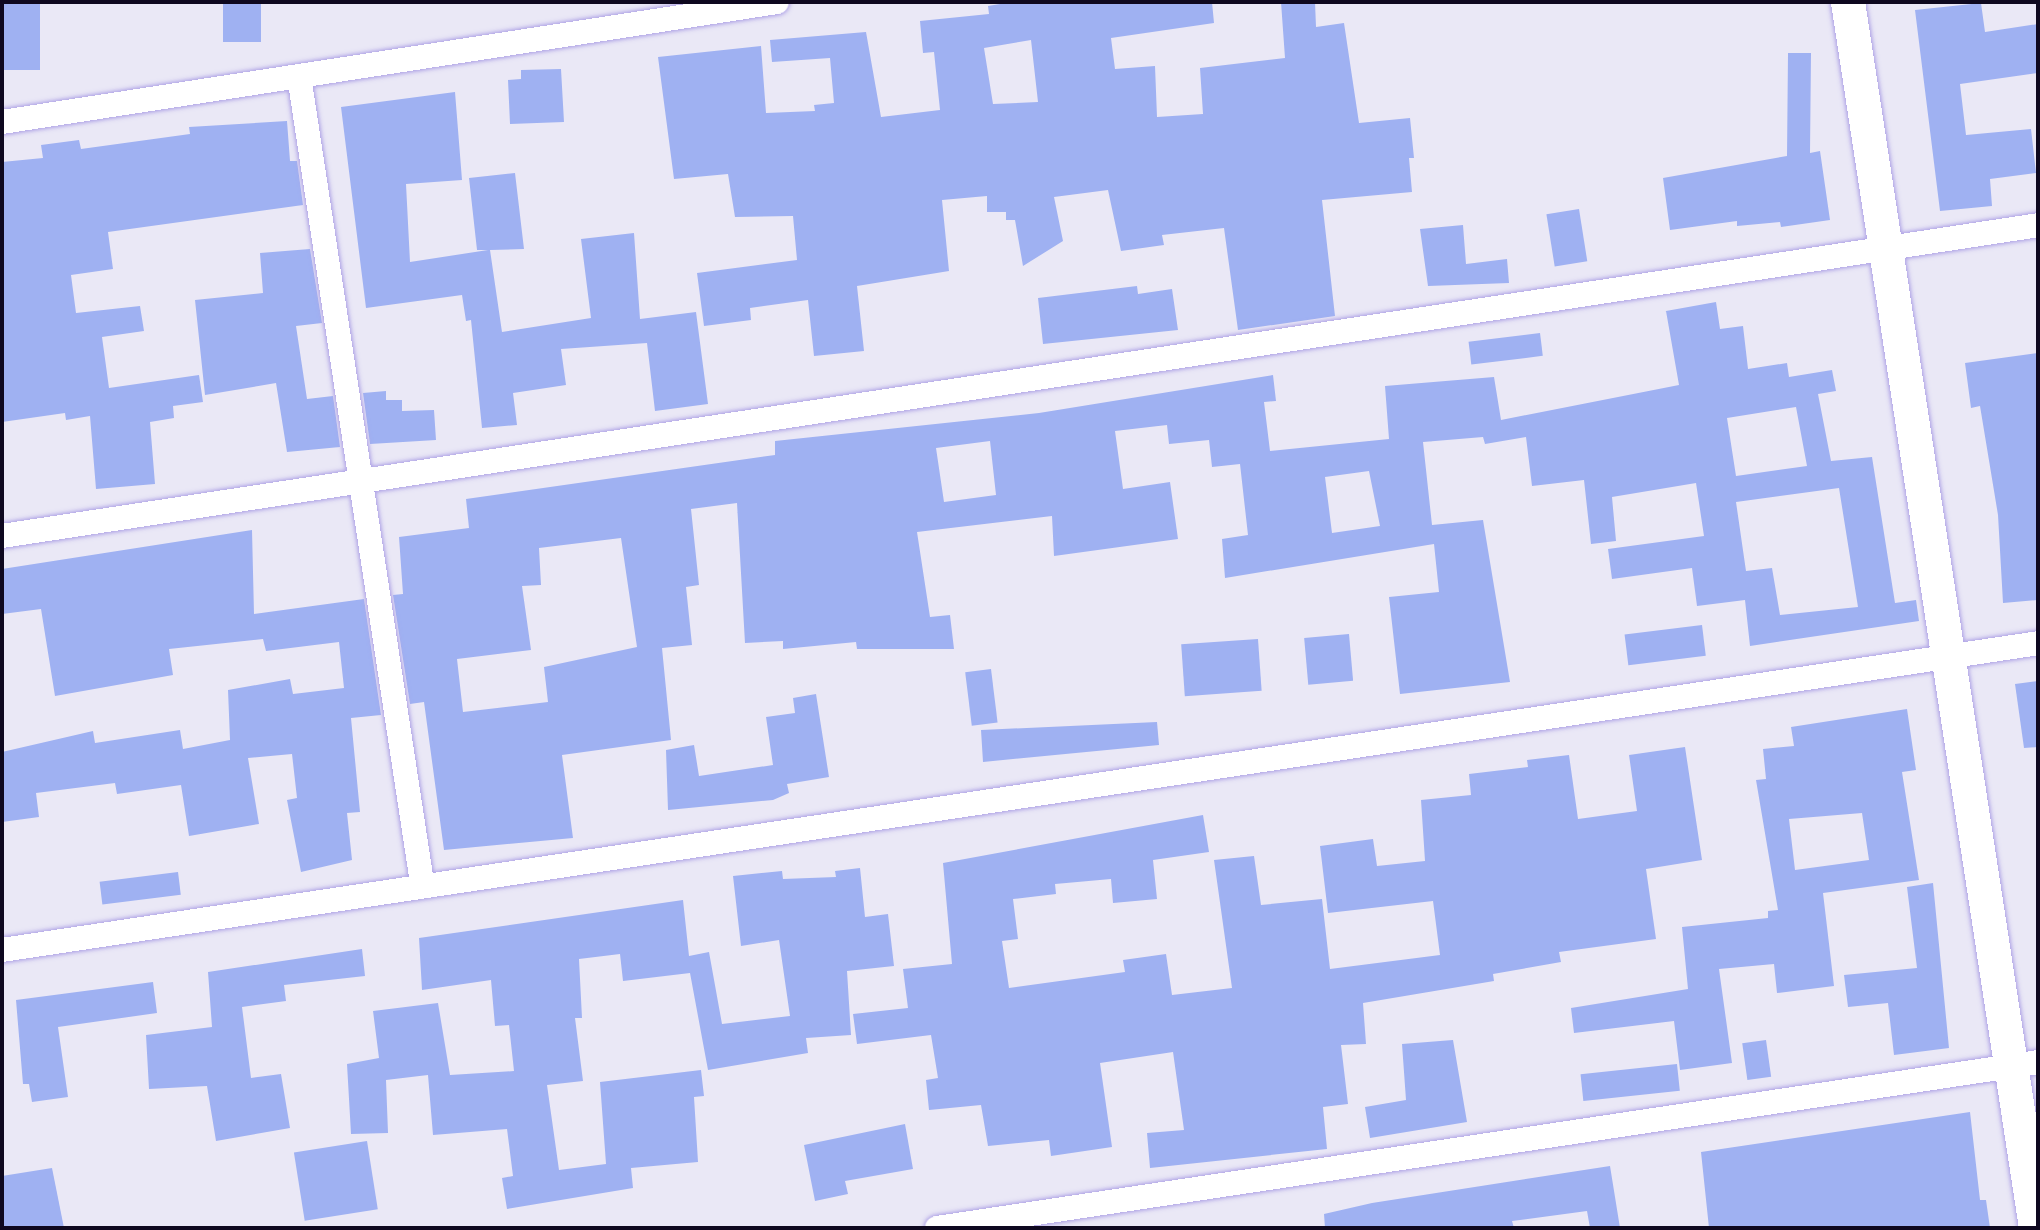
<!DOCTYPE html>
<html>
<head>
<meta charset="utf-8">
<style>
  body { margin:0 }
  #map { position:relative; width:2040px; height:1230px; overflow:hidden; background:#eae8f6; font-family:Jost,sans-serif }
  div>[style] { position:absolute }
  .building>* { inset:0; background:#9fb1f2; transform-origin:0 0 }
  .roads { filter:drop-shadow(0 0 2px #afa3e6) drop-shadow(0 0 2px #afa3e6) }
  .minor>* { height:24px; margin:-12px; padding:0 12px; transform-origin:12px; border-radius:12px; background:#fff }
  .secondary>* { height:34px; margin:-17px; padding:0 17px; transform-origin:17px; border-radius:17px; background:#fff }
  span { translate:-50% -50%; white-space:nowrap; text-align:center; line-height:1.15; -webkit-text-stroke:6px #eae8f6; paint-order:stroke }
  .frame { position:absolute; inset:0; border:4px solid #0e081f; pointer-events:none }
</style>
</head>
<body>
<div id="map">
  <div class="building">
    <i style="left:2px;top:2px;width:38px;height:68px"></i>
    <i style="left:223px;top:2px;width:38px;height:40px"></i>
    <i style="clip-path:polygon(evenodd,1012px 2px,1212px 2px,1214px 23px,1111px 38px,1115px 69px,1155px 66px,1157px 117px,1203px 114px,1200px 68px,1285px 58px,1281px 2px,1315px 2px,1316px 27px,1344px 23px,1359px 123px,1410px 118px,1414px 158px,1409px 158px,1412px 192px,1322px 200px,1335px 316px,1238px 330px,1224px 228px,1162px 235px,1164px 245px,1121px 251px,1108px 190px,1054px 197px,1063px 241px,1023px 266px,1015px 220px,1006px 220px,1006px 212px,987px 212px,987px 196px,942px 200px,949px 271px,857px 286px,864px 351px,814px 356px,808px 300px,750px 308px,751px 320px,704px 326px,697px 273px,797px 260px,793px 216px,735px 217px,728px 174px,674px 179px,658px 57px,761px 46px,766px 113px,815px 111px,814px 105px,834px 103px,830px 58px,772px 62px,770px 40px,866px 32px,881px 117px,940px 110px,934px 52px,923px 53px,920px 21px,989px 14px,988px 6px,1012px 2px,1031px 40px,1038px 102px,993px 104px,984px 48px,1031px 40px)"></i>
    <i style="clip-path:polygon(1981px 3px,1985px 32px,2038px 24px,2038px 73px,1960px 84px,1966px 135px,2031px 129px,2036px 173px,1990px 179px,1992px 206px,1940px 211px,1915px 10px)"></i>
    <i style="clip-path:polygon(1788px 53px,1811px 53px,1810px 153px,1820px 151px,1830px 220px,1781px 227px,1780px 222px,1737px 226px,1737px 221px,1670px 230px,1663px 178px,1787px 156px)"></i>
    <i style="clip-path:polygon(561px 69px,564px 122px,510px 124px,508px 80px,521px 79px,521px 70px)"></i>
    <i style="clip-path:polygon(455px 92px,462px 180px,406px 184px,410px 262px,488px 250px,477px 250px,469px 178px,515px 173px,524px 249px,490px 250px,502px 332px,591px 318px,581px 239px,634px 233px,640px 319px,696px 312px,708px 404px,655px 411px,647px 343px,561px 349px,566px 385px,513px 393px,517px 425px,482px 428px,471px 320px,466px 321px,462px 295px,366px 308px,341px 107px)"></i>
    <i style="clip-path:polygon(287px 121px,290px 161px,297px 161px,303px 205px,108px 232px,113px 269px,71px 275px,76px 313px,140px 306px,144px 331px,102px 337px,109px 388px,199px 375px,203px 402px,173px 406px,174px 418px,150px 422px,155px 484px,96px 489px,90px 416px,66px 420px,65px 413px,2px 422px,2px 162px,43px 158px,41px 145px,79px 140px,81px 149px,190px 134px,189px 127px)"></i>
    <i style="left:1579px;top:209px;width:53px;height:33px;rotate:81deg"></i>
    <i style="clip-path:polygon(1463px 225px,1466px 264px,1507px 259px,1509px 283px,1428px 286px,1420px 229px)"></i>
    <i style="clip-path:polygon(310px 249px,322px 323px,296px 326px,307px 399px,333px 396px,340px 447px,287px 452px,276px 383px,205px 395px,195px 300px,263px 293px,260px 253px)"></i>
    <i style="clip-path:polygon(1137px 286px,1138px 294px,1172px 289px,1178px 330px,1043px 344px,1038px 298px)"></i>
    <i style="clip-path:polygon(evenodd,1716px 302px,1720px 329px,1743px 326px,1748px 369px,1787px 363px,1789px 377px,1832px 370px,1836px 391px,1818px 394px,1831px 461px,1872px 457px,1895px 603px,1916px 600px,1919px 621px,1750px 646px,1745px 600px,1697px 606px,1692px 568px,1612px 579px,1608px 549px,1704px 536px,1696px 483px,1612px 497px,1616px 541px,1591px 544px,1584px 480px,1532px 486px,1526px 437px,1485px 444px,1483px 437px,1423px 442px,1432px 525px,1483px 520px,1510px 682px,1400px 694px,1389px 597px,1439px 592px,1434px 544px,1225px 578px,1222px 539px,1248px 535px,1240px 464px,1212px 467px,1209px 440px,1169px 444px,1167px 425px,1115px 431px,1123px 489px,1170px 482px,1178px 539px,1054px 556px,1052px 516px,917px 532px,930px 617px,950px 615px,954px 649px,857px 649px,856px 642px,783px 649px,783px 641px,745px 643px,737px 503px,691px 509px,699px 585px,686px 587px,692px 645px,662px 648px,671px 740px,562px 755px,573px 838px,444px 850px,424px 702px,410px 704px,393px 595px,403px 594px,399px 537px,469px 528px,466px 499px,775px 455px,775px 441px,1039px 413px,1273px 375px,1276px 401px,1264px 402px,1270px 451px,1389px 439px,1385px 386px,1494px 377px,1501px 420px,1679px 385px,1666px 311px,1716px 302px,1796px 407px,1807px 466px,1736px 476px,1727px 418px,1796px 407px,1716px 302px,990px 441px,996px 495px,944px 502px,936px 448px,990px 441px,1716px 302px,1369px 471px,1380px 526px,1332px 533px,1325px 477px,1369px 471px,1716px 302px,1839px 488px,1858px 607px,1780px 615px,1772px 568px,1746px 571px,1736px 502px,1839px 488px,1716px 302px,621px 538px,637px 647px,544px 667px,548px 702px,463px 712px,457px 659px,531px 650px,522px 586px,541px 585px,539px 548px,621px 538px)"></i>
    <i style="left:1540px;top:333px;width:23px;height:72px;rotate:83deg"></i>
    <i style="clip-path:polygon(2038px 353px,2038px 600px,2003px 603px,1998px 515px,1980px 406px,1971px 408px,1965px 363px)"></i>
    <i style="clip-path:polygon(386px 391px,386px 400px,402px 400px,402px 411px,434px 410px,436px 440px,370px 444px,363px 393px)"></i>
    <i style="clip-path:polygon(252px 530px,254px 614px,364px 599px,381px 715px,351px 718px,360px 812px,347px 813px,352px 860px,301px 872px,287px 800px,297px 798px,292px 754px,248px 758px,259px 824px,189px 836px,181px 785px,117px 794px,115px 783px,36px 793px,39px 817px,2px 822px,2px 752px,93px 731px,95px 743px,180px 730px,183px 749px,230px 740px,228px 690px,290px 679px,293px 694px,344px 688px,339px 642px,266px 651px,263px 639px,169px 649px,173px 675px,55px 696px,41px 609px,2px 614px,2px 569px)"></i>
    <i style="left:1702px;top:625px;width:31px;height:78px;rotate:83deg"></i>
    <i style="left:1349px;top:634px;width:47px;height:45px;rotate:85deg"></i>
    <i style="left:1258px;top:639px;width:52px;height:77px;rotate:86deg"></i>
    <i style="left:991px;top:669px;width:54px;height:26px;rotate:83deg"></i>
    <i style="clip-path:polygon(2038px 681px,2038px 747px,2024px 748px,2015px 684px)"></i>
    <i style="clip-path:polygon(816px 694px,829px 777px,787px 784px,789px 793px,773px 800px,668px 810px,666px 750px,694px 745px,699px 776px,773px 765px,766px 717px,795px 713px,793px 698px)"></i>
    <i style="clip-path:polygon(evenodd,1907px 709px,1916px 770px,1902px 772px,1919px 880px,1823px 893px,1834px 986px,1777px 993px,1774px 964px,1719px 969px,1732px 1063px,1680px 1070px,1674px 1021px,1574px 1033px,1571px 1008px,1688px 989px,1682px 927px,1768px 918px,1768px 911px,1778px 910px,1756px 780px,1766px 779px,1763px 749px,1794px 746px,1791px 727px,1907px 709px,1862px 813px,1869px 860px,1795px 870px,1789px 819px,1862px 813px)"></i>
    <i style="clip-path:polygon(1157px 722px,1159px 745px,983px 762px,981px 730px)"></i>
    <i style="clip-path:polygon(1685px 747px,1702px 860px,1646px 869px,1656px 939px,1559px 952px,1561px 962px,1493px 974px,1494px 981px,1363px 1003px,1366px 1044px,1341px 1045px,1348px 1104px,1323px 1107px,1327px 1149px,1150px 1168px,1147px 1133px,1184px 1130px,1173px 1052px,1100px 1063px,1112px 1147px,1051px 1156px,1049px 1140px,988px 1146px,981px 1105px,929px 1110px,926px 1080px,938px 1078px,931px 1035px,857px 1044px,853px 1014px,908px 1008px,903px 969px,952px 964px,943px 863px,1203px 815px,1209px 852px,1153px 860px,1157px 899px,1113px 903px,1111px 879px,1055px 884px,1056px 894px,1013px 899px,1018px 939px,1002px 941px,1009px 988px,1125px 972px,1123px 960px,1166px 954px,1172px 995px,1232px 988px,1214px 860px,1254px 856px,1261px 905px,1322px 899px,1330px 969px,1440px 955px,1433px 901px,1328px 913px,1320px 846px,1373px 839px,1377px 866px,1425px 861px,1421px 800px,1471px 795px,1469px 774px,1528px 767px,1527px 760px,1569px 755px,1578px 819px,1637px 811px,1629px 755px)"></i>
    <i style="clip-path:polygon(860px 868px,865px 917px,888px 914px,894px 966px,847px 971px,851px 1035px,806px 1038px,808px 1053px,708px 1070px,690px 973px,623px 981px,620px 954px,579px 959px,582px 1018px,575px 1018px,583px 1081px,547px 1085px,559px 1170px,606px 1164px,600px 1082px,701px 1070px,704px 1096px,694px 1097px,698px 1162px,631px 1168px,633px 1188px,507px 1209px,502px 1178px,513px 1176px,507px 1129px,433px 1135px,428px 1075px,386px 1080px,388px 1133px,351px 1134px,347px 1064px,379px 1058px,373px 1011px,438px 1003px,450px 1075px,514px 1071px,509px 1025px,495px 1026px,491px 980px,422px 990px,419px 938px,683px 900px,689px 956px,709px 952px,722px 1024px,790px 1016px,779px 940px,741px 946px,733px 876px,782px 871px,783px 879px,836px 877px,835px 871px)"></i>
    <i style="left:178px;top:872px;width:23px;height:79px;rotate:83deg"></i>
    <i style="clip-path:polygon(1933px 883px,1949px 1048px,1894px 1055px,1888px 1003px,1848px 1007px,1844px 975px,1917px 968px,1907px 887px)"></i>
    <i style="clip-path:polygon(362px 949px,365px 976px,284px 985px,286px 1001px,242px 1007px,251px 1078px,281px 1074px,290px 1128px,216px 1141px,207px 1086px,149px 1089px,146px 1035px,212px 1027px,208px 972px)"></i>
    <i style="clip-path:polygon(153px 982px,157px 1013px,58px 1027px,68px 1097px,32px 1102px,29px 1084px,23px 1084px,16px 1000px)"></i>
    <i style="clip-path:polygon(1453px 1040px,1467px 1122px,1370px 1138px,1365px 1107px,1406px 1100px,1402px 1044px)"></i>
    <i style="left:1766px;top:1040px;width:37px;height:24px;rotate:82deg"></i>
    <i style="left:1677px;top:1064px;width:27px;height:97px;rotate:84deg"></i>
    <i style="clip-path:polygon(1970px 1112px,1980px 1200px,1986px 1200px,1990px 1228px,1709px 1228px,1701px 1152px)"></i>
    <i style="clip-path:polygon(905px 1124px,913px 1169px,845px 1181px,848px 1194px,815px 1201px,804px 1145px)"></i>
    <i style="left:367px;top:1141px;width:69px;height:74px;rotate:81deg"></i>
    <i style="clip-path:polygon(1610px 1166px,1620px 1228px,1590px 1228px,1587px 1211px,1512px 1221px,1514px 1228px,1325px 1228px,1324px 1214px,1372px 1203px)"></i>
    <i style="clip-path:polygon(52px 1168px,64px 1228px,2px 1228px,2px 1176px)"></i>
  </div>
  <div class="roads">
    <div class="minor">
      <i style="left:299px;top:76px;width:816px;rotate:81.33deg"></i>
      <i style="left:2px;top:122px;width:784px;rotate:-8.8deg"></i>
      <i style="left:2px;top:536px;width:2060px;rotate:-8.68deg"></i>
      <i style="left:2px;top:950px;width:2059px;rotate:-8.57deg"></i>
      <i style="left:937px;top:1228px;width:1113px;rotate:-8.57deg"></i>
    </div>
    <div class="secondary">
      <i style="left:1848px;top:2px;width:1240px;rotate:81.28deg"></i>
    </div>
  </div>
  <div class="frame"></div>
</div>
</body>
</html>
